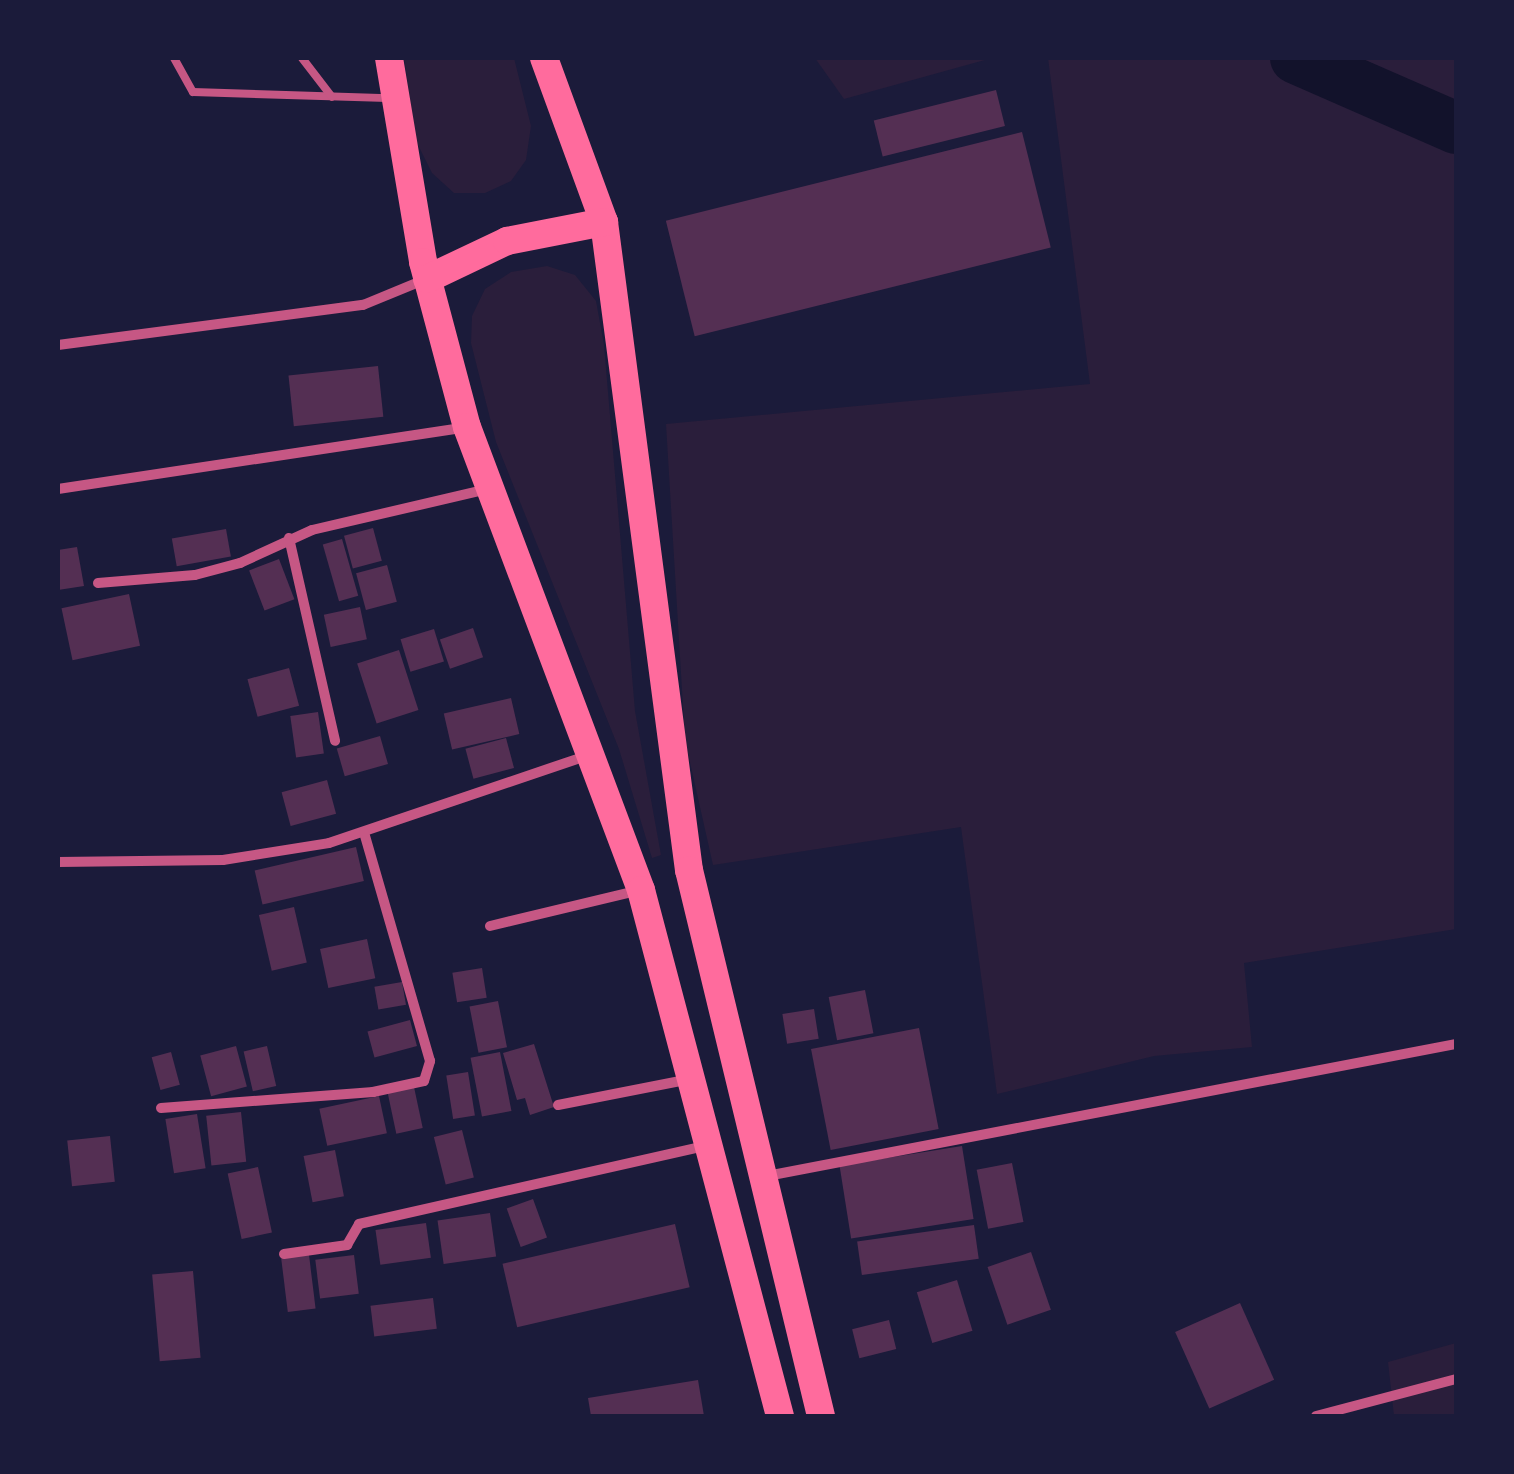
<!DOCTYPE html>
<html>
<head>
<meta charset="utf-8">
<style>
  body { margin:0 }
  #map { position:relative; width:1514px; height:1474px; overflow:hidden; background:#1b1b3a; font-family:Literata,serif }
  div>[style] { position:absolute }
  .green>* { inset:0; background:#2a1e3b }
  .river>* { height:52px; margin:-26px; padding:0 26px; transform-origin:26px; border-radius:26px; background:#12122b }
  .building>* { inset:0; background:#542f53; transform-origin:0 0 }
  .service>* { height:8px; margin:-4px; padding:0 4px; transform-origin:4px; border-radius:4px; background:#c65784 }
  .minor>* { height:10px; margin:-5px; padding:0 5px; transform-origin:5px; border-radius:5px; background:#c65784 }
  .trunk>* { height:28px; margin:-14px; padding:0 14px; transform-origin:14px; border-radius:14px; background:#ff6b9d }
  span { translate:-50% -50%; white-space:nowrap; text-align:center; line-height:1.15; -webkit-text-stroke:8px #1b1b3a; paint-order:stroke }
  .frame { position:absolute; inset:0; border:60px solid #1b1b3a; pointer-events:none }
</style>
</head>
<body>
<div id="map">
  <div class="green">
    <i style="clip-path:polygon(404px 58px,514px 58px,531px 126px,526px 160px,511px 181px,485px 193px,454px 193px,432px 173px,416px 141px)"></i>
    <i style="clip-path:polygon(815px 58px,992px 58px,844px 99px)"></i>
    <i style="clip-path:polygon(1048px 58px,1456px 58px,1456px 929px,1244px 963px,1252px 1047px,1154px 1056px,997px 1094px,961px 827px,713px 865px,685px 740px,666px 424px,1090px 384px)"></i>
    <i style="clip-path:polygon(547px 266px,575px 275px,596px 301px,604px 345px,635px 711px,661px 855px,652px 858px,619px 749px,496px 442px,471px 343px,472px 316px,485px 289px,511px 272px)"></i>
    <i style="clip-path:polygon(1456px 1343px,1456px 1416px,1394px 1416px,1388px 1362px)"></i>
  </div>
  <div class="river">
    <i style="left:1296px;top:58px;width:175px;rotate:23.6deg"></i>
  </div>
  <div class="building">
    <i style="left:996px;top:90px;width:37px;height:126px;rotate:76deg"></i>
    <i style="left:1022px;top:132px;width:119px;height:367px;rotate:76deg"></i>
    <i style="left:378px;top:366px;width:51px;height:90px;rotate:84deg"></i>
    <i style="left:373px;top:528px;width:34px;height:30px;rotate:75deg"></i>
    <i style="left:226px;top:529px;width:28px;height:55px;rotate:80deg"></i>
    <i style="left:342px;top:539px;width:59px;height:20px;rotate:74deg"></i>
    <i style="clip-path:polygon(77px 547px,84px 586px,58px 590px,58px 550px)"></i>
    <i style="left:279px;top:559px;width:43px;height:32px;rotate:69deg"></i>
    <i style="left:387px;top:565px;width:38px;height:32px;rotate:75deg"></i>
    <i style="left:129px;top:594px;width:53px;height:69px;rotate:78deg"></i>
    <i style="left:360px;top:607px;width:33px;height:37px;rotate:78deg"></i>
    <i style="left:473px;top:628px;width:31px;height:35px;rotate:71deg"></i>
    <i style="left:434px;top:629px;width:34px;height:35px;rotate:73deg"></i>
    <i style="left:399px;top:650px;width:63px;height:44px;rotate:72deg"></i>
    <i style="left:289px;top:668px;width:39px;height:43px;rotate:75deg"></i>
    <i style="left:511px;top:698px;width:37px;height:69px;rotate:77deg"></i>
    <i style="left:318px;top:712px;width:42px;height:28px;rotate:82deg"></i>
    <i style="left:380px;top:736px;width:29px;height:45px;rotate:74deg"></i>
    <i style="left:506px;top:738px;width:31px;height:42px;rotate:75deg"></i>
    <i style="left:327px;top:780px;width:35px;height:47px;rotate:75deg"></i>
    <i style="left:356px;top:847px;width:35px;height:104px;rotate:77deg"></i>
    <i style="left:294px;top:907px;width:57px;height:36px;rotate:77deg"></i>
    <i style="left:367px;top:939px;width:40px;height:48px;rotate:78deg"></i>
    <i style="left:482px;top:968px;width:30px;height:30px;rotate:81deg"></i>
    <i style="left:402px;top:982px;width:23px;height:28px;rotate:80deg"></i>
    <i style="left:865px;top:990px;width:44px;height:37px;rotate:79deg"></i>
    <i style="left:498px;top:1001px;width:47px;height:29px;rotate:79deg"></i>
    <i style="left:814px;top:1009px;width:30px;height:32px;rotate:81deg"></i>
    <i style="left:410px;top:1020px;width:27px;height:44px;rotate:75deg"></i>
    <i style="left:919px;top:1028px;width:103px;height:110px;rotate:79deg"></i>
    <i style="clip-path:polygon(534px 1044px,554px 1107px,530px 1115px,525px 1098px,517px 1100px,503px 1053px)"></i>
    <i style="left:236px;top:1046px;width:42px;height:37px;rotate:75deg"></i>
    <i style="left:267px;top:1046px;width:41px;height:24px;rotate:77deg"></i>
    <i style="left:171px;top:1052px;width:34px;height:20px;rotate:75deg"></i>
    <i style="left:500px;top:1052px;width:60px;height:30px;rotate:79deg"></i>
    <i style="left:468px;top:1072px;width:44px;height:22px;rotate:81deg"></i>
    <i style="left:414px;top:1087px;width:42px;height:27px;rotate:78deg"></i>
    <i style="left:379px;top:1096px;width:38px;height:61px;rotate:78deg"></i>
    <i style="left:241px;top:1112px;width:50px;height:35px;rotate:84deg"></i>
    <i style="left:197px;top:1114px;width:55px;height:32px;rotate:81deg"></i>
    <i style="left:462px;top:1130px;width:49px;height:29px;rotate:76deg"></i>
    <i style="left:110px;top:1136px;width:46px;height:43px;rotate:84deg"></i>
    <i style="left:962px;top:1146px;width:74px;height:124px;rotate:81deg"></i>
    <i style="left:335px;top:1150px;width:47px;height:32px;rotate:79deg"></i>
    <i style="left:1012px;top:1163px;width:60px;height:36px;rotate:79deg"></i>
    <i style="left:258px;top:1167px;width:67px;height:31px;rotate:78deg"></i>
    <i style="left:533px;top:1199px;width:41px;height:28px;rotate:70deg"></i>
    <i style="left:490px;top:1213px;width:44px;height:53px;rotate:82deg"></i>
    <i style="left:426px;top:1223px;width:35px;height:51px;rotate:82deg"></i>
    <i style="left:675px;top:1224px;width:65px;height:177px;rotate:77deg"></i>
    <i style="left:974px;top:1225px;width:34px;height:118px;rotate:82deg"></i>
    <i style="left:1031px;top:1252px;width:61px;height:46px;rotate:71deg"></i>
    <i style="left:309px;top:1255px;width:54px;height:28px;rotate:83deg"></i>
    <i style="left:354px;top:1255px;width:39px;height:39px;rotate:83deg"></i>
    <i style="left:193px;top:1271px;width:87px;height:41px;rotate:85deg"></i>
    <i style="left:957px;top:1280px;width:53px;height:42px;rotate:73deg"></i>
    <i style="left:433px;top:1298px;width:31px;height:63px;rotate:83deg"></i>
    <i style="left:1240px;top:1303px;width:84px;height:71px;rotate:66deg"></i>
    <i style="left:889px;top:1320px;width:30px;height:38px;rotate:76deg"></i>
    <i style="clip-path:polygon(698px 1380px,704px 1416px,591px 1416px,588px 1398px)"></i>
  </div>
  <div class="service">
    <i style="left:174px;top:58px;width:39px;rotate:61deg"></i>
    <i style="left:193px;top:92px;width:195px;rotate:1.8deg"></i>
    <i style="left:302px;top:58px;width:49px;rotate:52.4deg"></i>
  </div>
  <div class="minor">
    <i style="left:58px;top:345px;width:308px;rotate:-7.5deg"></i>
    <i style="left:363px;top:305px;width:68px;rotate:-22.4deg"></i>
    <i style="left:58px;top:489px;width:413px;rotate:-8.6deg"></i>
    <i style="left:289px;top:538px;width:208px;rotate:77.2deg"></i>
    <i style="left:98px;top:583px;width:97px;rotate:-4.7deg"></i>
    <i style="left:195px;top:575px;width:47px;rotate:-14.9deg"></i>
    <i style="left:240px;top:563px;width:79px;rotate:-24.6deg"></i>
    <i style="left:312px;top:530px;width:181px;rotate:-13.1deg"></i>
    <i style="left:58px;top:862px;width:165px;rotate:-0.7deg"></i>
    <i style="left:223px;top:860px;width:107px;rotate:-9.1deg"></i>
    <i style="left:329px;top:843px;width:274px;rotate:-18.7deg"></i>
    <i style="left:490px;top:926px;width:154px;rotate:-13.5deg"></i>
    <i style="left:558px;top:1105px;width:135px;rotate:-11.1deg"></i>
    <i style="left:161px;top:1108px;width:213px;rotate:-4.3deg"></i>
    <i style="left:373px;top:1092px;width:52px;rotate:-12.2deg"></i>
    <i style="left:424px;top:1081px;width:21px;rotate:-73deg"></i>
    <i style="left:430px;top:1061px;width:238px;rotate:-106.1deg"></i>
    <i style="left:767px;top:1176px;width:702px;rotate:-10.85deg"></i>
    <i style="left:284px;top:1254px;width:64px;rotate:-8.1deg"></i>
    <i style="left:347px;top:1245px;width:24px;rotate:-60deg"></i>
    <i style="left:359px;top:1224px;width:354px;rotate:-12.7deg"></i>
    <i style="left:1316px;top:1416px;width:145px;rotate:-14.8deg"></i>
  </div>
  <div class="trunk">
    <i style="left:389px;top:58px;width:207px;rotate:80.5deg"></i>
    <i style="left:423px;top:262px;width:171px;rotate:75.1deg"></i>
    <i style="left:467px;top:427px;width:495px;rotate:69.4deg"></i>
    <i style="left:641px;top:890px;width:544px;rotate:75.2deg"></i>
    <i style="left:544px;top:58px;width:175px;rotate:69.9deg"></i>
    <i style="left:604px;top:222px;width:654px;rotate:82.53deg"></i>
    <i style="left:689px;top:870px;width:562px;rotate:76.41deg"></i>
    <i style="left:427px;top:279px;width:89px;rotate:-25.4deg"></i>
    <i style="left:507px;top:241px;width:99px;rotate:-11.1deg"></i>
  </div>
  <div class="frame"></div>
</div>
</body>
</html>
